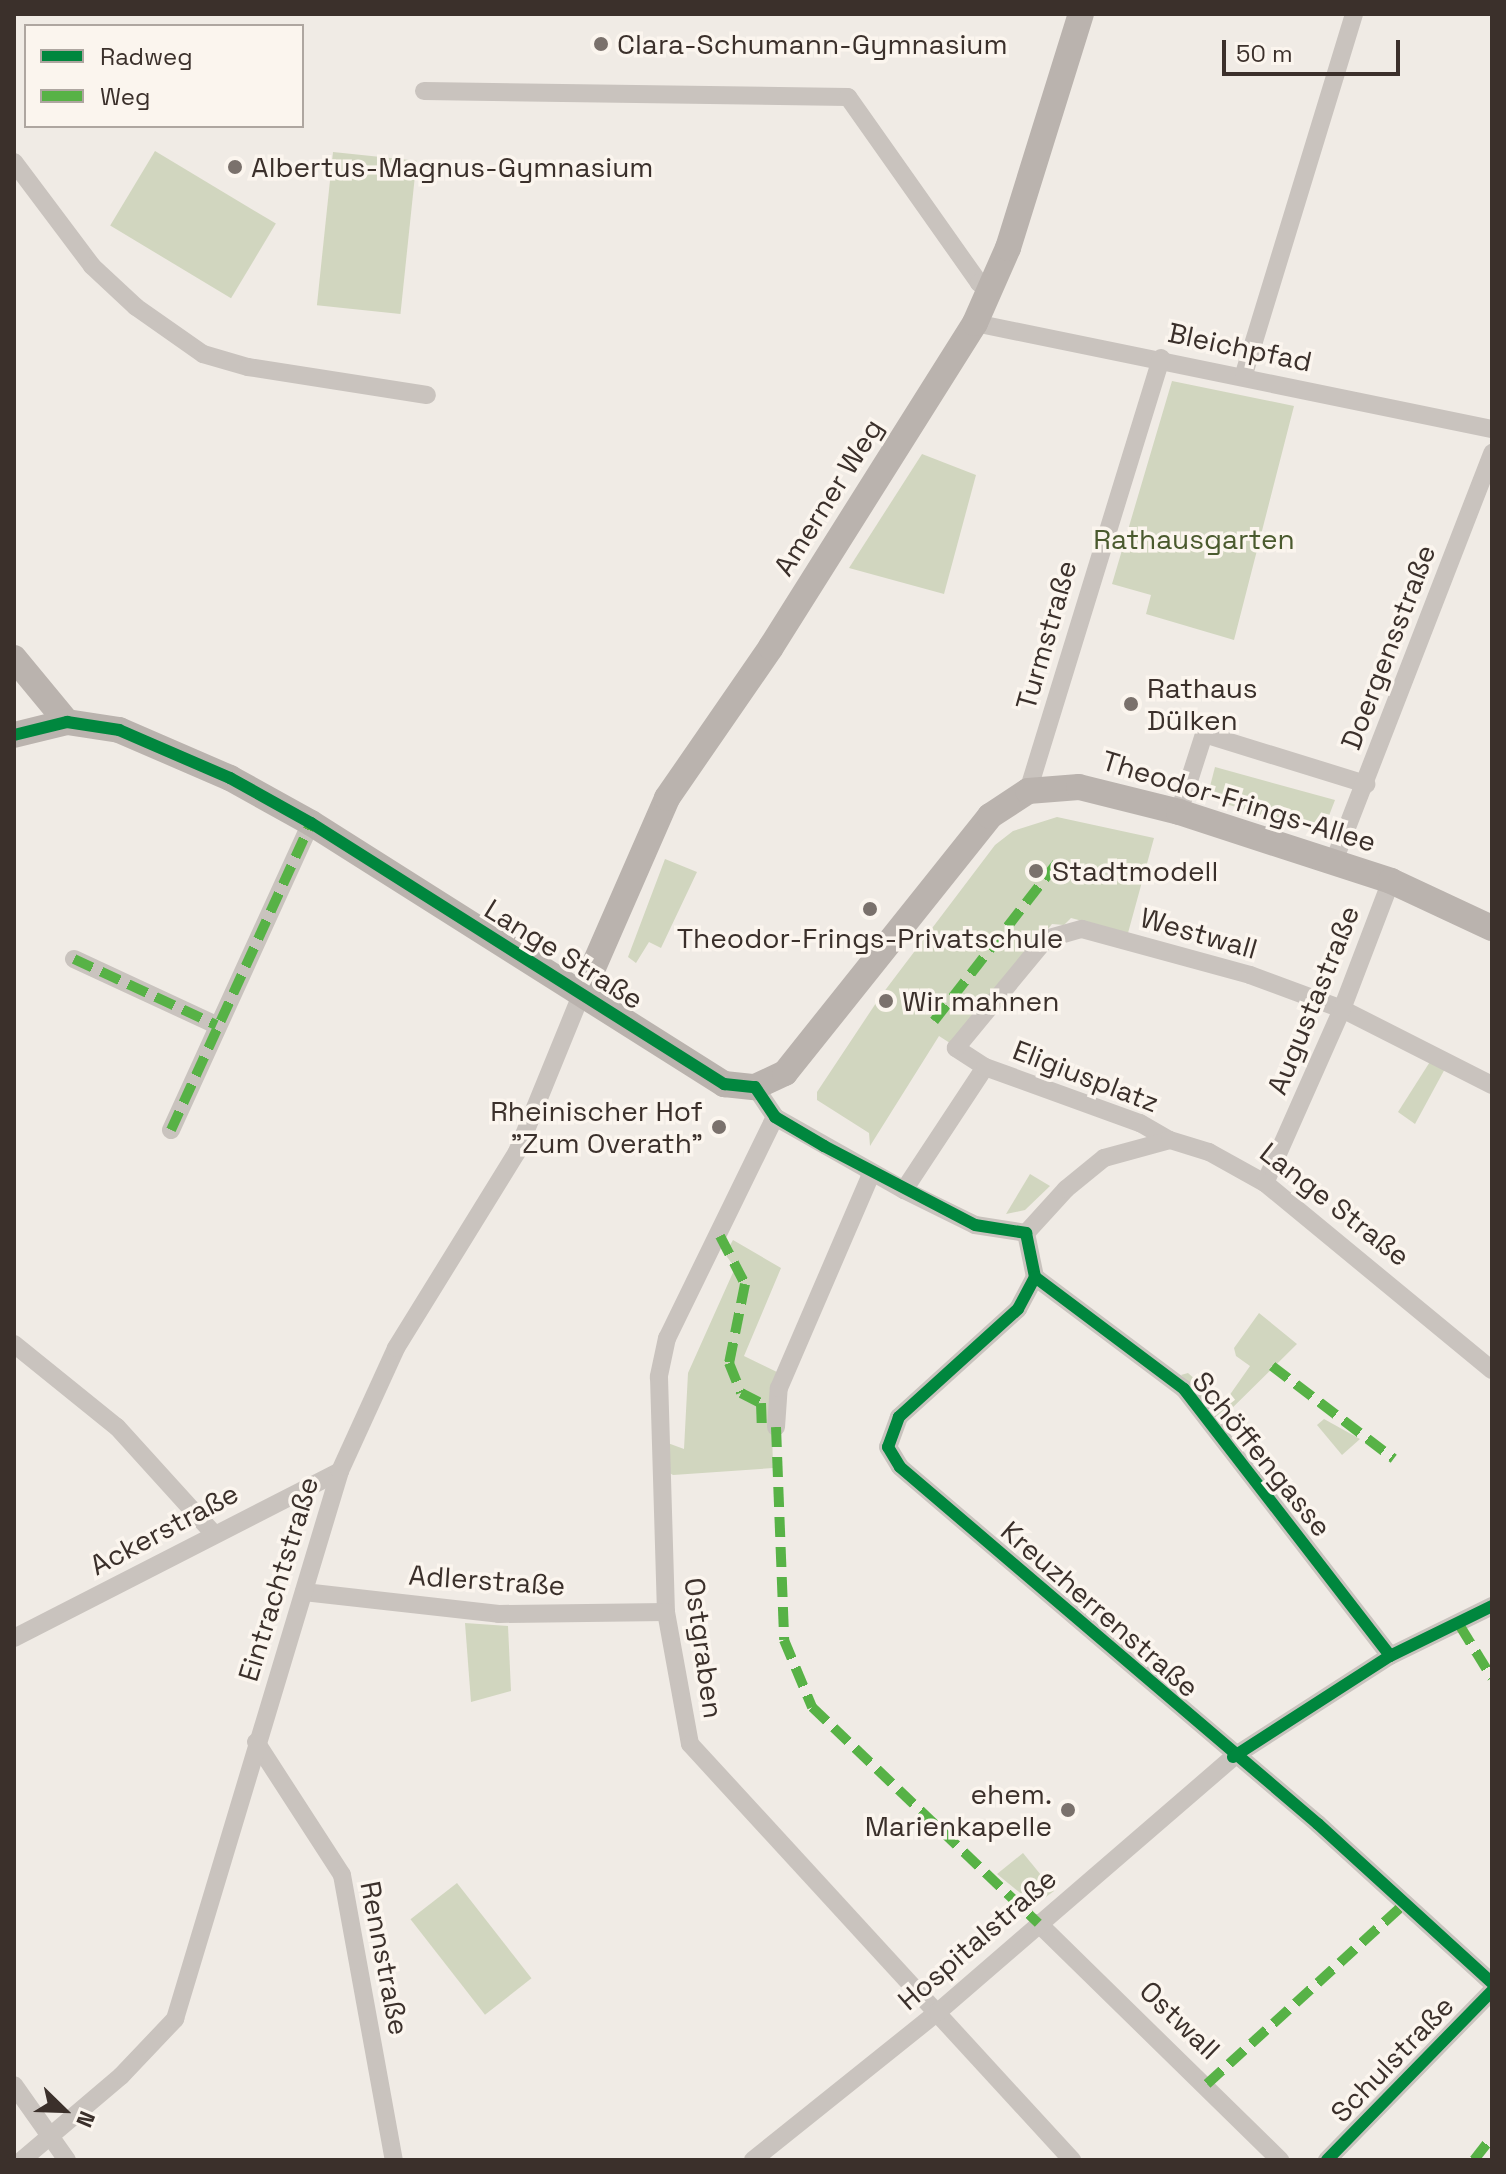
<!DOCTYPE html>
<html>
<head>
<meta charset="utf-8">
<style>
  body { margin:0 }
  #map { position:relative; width:1506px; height:2174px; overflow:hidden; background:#f0ebe5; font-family:"Space Grotesk",sans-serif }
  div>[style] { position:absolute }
  .green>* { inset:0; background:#d1d6bf; transform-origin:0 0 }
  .minor>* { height:18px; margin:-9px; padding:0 9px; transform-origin:9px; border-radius:9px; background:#c9c3be }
  .secondary>* { height:26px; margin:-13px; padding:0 13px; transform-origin:13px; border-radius:13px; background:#bab3ae }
  .quiet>* { height:10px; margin-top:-5px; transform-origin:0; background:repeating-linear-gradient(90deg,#57b246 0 20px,transparent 0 30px) }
  .cycleway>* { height:12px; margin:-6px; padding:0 6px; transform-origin:6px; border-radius:6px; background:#00873e }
  .dots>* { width:22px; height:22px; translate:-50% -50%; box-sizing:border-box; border:4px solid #fbf5ee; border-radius:50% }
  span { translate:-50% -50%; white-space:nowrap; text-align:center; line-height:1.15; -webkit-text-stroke:7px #fbf5ee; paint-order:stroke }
  .poi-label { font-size:28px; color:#3b302b }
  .left { translate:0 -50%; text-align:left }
  .right { translate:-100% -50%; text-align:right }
  .street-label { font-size:28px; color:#3b302b }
  .park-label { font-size:28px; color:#4a5a2e }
  .frame { position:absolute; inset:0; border:16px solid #3b302b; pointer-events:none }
  .legend { position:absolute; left:24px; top:24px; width:280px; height:104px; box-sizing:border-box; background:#fbf5ee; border:2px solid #aea6a0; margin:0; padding:10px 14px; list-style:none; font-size:24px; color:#3b302b }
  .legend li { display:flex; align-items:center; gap:16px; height:40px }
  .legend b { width:40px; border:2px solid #aea6a0 }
  .north { position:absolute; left:24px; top:2070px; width:80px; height:80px; -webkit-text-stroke:6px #fbf5ee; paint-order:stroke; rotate:113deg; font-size:22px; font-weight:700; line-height:32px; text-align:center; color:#3b302b }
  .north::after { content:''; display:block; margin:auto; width:28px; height:36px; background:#3b302b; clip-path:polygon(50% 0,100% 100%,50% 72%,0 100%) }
  .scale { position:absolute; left:1222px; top:40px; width:178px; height:36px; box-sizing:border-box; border:4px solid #3b302b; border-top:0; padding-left:10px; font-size:24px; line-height:28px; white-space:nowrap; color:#3b302b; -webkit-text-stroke:6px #fbf5ee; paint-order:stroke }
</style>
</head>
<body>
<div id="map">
  <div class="green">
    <i style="left:155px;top:151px;width:141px;height:87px;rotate:31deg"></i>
    <i style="left:333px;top:152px;width:84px;height:154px;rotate:6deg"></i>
    <i style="clip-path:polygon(1172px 381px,1294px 406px,1234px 640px,1146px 614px,1151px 595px,1112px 584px)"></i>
    <i style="clip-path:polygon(922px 454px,976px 475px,944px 594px,849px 568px)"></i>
    <i style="clip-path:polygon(1215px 767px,1335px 800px,1322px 834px,1207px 798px)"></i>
    <i style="clip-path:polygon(1057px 817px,1154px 838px,1128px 933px,1071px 918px,1064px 925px,1052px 924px,953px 1045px,939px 1036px,870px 1146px,869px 1133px,817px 1100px,817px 1092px,880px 997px,995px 845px,1013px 831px)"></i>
    <i style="clip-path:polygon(665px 859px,697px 872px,661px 948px,649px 942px,636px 963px,628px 957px)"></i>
    <i style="clip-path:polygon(1433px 1057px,1447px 1065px,1415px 1124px,1398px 1112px)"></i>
    <i style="clip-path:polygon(1030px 1174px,1050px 1186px,1025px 1210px,1006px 1214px)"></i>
    <i style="clip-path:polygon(733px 1240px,781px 1268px,744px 1356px,779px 1373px,771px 1391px,773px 1468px,673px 1475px,666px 1471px,665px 1442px,684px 1449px,688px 1373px,735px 1268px,725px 1254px)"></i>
    <i style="clip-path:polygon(1259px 1313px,1297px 1344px,1220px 1420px,1181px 1375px,1188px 1373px,1199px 1383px,1196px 1388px,1222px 1406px,1250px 1366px,1236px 1356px,1234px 1348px)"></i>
    <i style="clip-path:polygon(1324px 1419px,1360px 1439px,1342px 1455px,1317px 1425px)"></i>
    <i style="clip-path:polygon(465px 1623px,508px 1626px,511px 1691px,471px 1702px)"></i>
    <i style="clip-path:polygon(1023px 1853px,1054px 1891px,1035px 1905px,997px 1874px)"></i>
    <i style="left:457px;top:1883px;width:121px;height:59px;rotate:52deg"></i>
  </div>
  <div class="minor">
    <i style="left:424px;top:91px;width:424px;rotate:0.8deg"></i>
    <i style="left:848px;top:97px;width:228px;rotate:54.8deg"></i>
    <i style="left:979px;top:283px;width:13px;rotate:13deg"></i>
    <i style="left:14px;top:162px;width:130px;rotate:53.1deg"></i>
    <i style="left:92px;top:266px;width:60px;rotate:43deg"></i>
    <i style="left:136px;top:307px;width:82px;rotate:35deg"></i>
    <i style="left:203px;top:354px;width:47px;rotate:16.1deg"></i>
    <i style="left:248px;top:367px;width:181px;rotate:8.9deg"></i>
    <i style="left:975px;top:323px;width:528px;rotate:11.59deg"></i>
    <i style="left:1244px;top:374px;width:376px;rotate:-73deg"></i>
    <i style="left:1028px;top:791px;width:453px;rotate:-72.9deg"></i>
    <i style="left:1179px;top:812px;width:82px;rotate:-72.2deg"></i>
    <i style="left:1204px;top:734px;width:170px;rotate:17.2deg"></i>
    <i style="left:1334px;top:861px;width:438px;rotate:-68.8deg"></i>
    <i style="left:74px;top:959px;width:157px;rotate:24.9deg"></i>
    <i style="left:985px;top:1067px;width:35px;rotate:-147deg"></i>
    <i style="left:956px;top:1048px;width:141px;rotate:-50.5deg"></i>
    <i style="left:1046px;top:939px;width:37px;rotate:-16deg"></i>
    <i style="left:1082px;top:929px;width:174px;rotate:15.3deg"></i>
    <i style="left:1250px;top:975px;width:98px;rotate:20.3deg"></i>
    <i style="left:1342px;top:1009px;width:168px;rotate:26.9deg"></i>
    <i style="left:755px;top:1087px;width:36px;rotate:56deg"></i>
    <i style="left:775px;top:1117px;width:148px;rotate:29.5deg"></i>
    <i style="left:904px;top:1190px;width:79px;rotate:26.2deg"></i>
    <i style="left:975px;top:1225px;width:52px;rotate:8.9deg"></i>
    <i style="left:775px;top:1117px;width:246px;rotate:116deg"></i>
    <i style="left:667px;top:1338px;width:40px;rotate:102deg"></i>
    <i style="left:659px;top:1377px;width:235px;rotate:88.3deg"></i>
    <i style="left:666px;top:1612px;width:134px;rotate:79.7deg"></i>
    <i style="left:690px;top:1744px;width:565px;rotate:47.44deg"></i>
    <i style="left:171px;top:1130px;width:337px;rotate:-65.5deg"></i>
    <i style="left:1265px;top:1183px;width:190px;rotate:-66.1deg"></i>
    <i style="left:1342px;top:1009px;width:137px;rotate:-69.1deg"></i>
    <i style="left:904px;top:1190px;width:147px;rotate:-56.6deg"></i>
    <i style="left:985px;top:1067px;width:165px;rotate:19.9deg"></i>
    <i style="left:1140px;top:1123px;width:34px;rotate:30deg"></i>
    <i style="left:1026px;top:1233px;width:45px;rotate:78.4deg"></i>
    <i style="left:1035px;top:1277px;width:36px;rotate:118deg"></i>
    <i style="left:1018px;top:1309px;width:161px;rotate:137.8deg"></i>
    <i style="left:899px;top:1417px;width:32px;rotate:110deg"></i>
    <i style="left:888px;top:1447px;width:23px;rotate:59deg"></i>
    <i style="left:900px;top:1467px;width:550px;rotate:40.5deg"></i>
    <i style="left:1318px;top:1824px;width:236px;rotate:42.4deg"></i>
    <i style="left:1026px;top:1233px;width:59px;rotate:-47.7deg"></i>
    <i style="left:1066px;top:1189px;width:49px;rotate:-39.2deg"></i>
    <i style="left:1104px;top:1158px;width:68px;rotate:-15.3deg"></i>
    <i style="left:1170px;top:1140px;width:41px;rotate:17.1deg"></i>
    <i style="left:1209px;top:1152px;width:64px;rotate:29deg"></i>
    <i style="left:1265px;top:1183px;width:294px;rotate:39.5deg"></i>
    <i style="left:1035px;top:1277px;width:186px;rotate:36.9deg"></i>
    <i style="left:1184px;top:1389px;width:337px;rotate:52.3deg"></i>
    <i style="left:14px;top:1344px;width:132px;rotate:38.9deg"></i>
    <i style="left:117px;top:1427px;width:143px;rotate:47.8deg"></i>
    <i style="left:776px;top:1427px;width:39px;rotate:-86deg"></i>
    <i style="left:779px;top:1388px;width:235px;rotate:-66.7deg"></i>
    <i style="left:304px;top:1592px;width:196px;rotate:6.4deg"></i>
    <i style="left:499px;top:1614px;width:167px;rotate:-0.7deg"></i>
    <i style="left:14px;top:1638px;width:366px;rotate:-27.1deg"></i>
    <i style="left:256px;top:1742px;width:158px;rotate:57.1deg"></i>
    <i style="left:342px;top:1875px;width:290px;rotate:79.7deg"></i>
    <i style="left:1038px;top:1923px;width:339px;rotate:44.4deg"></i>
    <i style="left:14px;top:2085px;width:92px;rotate:54.8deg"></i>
    <i style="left:22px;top:2160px;width:130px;rotate:-40.3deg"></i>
    <i style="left:121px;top:2076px;width:79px;rotate:-46.5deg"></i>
    <i style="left:175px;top:2019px;width:572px;rotate:-73.24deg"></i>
    <i style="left:340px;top:1471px;width:135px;rotate:-65.5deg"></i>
    <i style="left:396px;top:1348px;width:230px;rotate:-58.3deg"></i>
    <i style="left:517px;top:1152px;width:172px;rotate:-67.8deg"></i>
    <i style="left:753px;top:2160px;width:237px;rotate:-38.7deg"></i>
    <i style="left:938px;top:2012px;width:390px;rotate:-40.8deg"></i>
    <i style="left:1233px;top:1757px;width:187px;rotate:-32.8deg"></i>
    <i style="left:1390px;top:1656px;width:114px;rotate:-26.1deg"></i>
    <i style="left:1327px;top:2160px;width:236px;rotate:-45.7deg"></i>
  </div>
  <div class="secondary">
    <i style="left:14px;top:658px;width:83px;rotate:50.4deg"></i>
    <i style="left:14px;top:735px;width:55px;rotate:-13.8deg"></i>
    <i style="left:67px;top:722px;width:53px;rotate:8.7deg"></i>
    <i style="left:119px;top:730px;width:121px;rotate:23.4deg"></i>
    <i style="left:230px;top:778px;width:93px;rotate:29.1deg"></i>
    <i style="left:311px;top:823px;width:489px;rotate:32.3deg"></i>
    <i style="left:724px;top:1084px;width:31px;rotate:6deg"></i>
    <i style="left:755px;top:1087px;width:33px;rotate:-25deg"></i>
    <i style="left:785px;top:1073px;width:329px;rotate:-51.4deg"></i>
    <i style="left:990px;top:816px;width:45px;rotate:-33.3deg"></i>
    <i style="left:1028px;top:791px;width:51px;rotate:-4.5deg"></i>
    <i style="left:1079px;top:787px;width:103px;rotate:14deg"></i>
    <i style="left:1179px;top:812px;width:223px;rotate:18deg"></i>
    <i style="left:1391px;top:881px;width:111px;rotate:25deg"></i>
    <i style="left:582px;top:993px;width:213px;rotate:-66.4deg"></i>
    <i style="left:667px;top:798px;width:183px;rotate:-55.4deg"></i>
    <i style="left:771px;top:647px;width:383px;rotate:-57.8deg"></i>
    <i style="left:975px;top:323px;width:82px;rotate:-66.3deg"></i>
    <i style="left:1008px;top:248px;width:245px;rotate:-72.7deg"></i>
  </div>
  <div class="quiet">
    <i style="left:74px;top:959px;width:157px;rotate:24.9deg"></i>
    <i style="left:934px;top:1021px;width:205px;rotate:-52.1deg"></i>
    <i style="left:171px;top:1130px;width:337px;rotate:-65.5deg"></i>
    <i style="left:720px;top:1236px;width:54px;rotate:62.5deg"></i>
    <i style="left:745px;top:1284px;width:81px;rotate:101.4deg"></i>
    <i style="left:729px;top:1363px;width:32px;rotate:68deg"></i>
    <i style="left:741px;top:1393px;width:22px;rotate:27deg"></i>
    <i style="left:761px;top:1403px;width:26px;rotate:88deg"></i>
    <i style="left:1272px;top:1366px;width:153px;rotate:37.3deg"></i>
    <i style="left:776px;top:1427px;width:213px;rotate:87.8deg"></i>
    <i style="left:784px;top:1640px;width:73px;rotate:67.3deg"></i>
    <i style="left:812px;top:1707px;width:313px;rotate:43.7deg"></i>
    <i style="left:1460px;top:1626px;width:61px;rotate:58.4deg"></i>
    <i style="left:1207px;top:2084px;width:270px;rotate:-42.4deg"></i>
    <i style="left:1474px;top:2160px;width:29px;rotate:-52deg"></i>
  </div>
  <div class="cycleway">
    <i style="left:14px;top:735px;width:55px;rotate:-13.8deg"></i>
    <i style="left:67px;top:722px;width:53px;rotate:8.7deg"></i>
    <i style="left:119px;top:730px;width:121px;rotate:23.4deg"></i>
    <i style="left:230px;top:778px;width:93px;rotate:29.1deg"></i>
    <i style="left:311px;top:823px;width:489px;rotate:32.3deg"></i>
    <i style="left:724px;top:1084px;width:31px;rotate:6deg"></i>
    <i style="left:755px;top:1087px;width:36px;rotate:56deg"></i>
    <i style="left:775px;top:1117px;width:57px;rotate:30.6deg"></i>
    <i style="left:824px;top:1146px;width:170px;rotate:27.6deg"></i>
    <i style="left:975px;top:1225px;width:52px;rotate:8.9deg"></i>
    <i style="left:1026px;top:1233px;width:45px;rotate:78.4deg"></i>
    <i style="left:1035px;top:1277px;width:36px;rotate:118deg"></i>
    <i style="left:1018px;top:1309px;width:161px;rotate:137.8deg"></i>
    <i style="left:899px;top:1417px;width:32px;rotate:110deg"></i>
    <i style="left:888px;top:1447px;width:23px;rotate:59deg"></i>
    <i style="left:900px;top:1467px;width:550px;rotate:40.5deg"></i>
    <i style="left:1318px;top:1824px;width:236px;rotate:42.4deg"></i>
    <i style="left:1035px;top:1277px;width:186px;rotate:36.9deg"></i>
    <i style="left:1184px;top:1389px;width:337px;rotate:52.3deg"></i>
    <i style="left:1233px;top:1757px;width:187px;rotate:-32.8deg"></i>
    <i style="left:1390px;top:1656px;width:114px;rotate:-26.1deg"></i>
    <i style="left:1327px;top:2160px;width:236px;rotate:-45.7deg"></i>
  </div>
  <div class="dots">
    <i style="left:601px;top:44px;background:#7a716c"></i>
    <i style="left:235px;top:167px;background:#7a716c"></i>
    <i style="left:1131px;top:704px;background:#7a716c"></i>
    <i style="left:1036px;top:871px;background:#7a716c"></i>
    <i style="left:870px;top:909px;background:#7a716c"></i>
    <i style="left:886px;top:1001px;background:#7a716c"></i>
    <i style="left:719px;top:1127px;background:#7a716c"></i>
    <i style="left:1068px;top:1810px;background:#7a716c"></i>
  </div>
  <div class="poi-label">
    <span class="left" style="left:617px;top:44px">Clara-Schumann-Gymnasium</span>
    <span class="left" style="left:251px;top:167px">Albertus-Magnus-Gymnasium</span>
    <span class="left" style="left:1147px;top:704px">Rathaus<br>Dülken</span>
    <span class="left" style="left:1052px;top:871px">Stadtmodell</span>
    <span style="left:870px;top:938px">Theodor-Frings-Privatschule</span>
    <span class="left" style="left:902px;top:1001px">Wir mahnen</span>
    <span class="right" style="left:703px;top:1127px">Rheinischer Hof<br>"Zum Overath"</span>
    <span class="right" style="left:1052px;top:1810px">ehem.<br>Marienkapelle</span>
  </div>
  <div class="street-label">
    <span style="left:1240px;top:347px;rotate:12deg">Bleichpfad</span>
    <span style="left:828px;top:497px;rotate:-58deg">Amerner Weg</span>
    <span style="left:1046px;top:635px;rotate:-74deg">Turmstraße</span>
    <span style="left:1388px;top:647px;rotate:-69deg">Doergensstraße</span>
    <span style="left:1239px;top:801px;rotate:17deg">Theodor-Frings-Allee</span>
    <span style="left:1199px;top:933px;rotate:16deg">Westwall</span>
    <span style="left:564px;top:954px;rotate:32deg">Lange Straße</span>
    <span style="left:1313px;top:1000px;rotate:-68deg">Augustastraße</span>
    <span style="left:1086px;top:1076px;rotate:21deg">Eligiusplatz</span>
    <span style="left:1335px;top:1204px;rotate:38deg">Lange Straße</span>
    <span style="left:1262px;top:1454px;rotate:51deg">Schöffengasse</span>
    <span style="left:164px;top:1529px;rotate:-28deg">Ackerstraße</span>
    <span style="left:278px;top:1579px;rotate:-73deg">Eintrachtstraße</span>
    <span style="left:487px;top:1580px;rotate:4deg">Adlerstraße</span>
    <span style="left:1100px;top:1609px;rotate:41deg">Kreuzherrenstraße</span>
    <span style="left:704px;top:1648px;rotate:82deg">Ostgraben</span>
    <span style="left:977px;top:1939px;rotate:-41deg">Hospitalstraße</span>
    <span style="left:385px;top:1958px;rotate:79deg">Rennstraße</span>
    <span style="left:1180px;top:2020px;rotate:44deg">Ostwall</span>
    <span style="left:1392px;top:2059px;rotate:-46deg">Schulstraße</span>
  </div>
  <div class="park-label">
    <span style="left:1194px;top:539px">Rathausgarten</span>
  </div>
  <div class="frame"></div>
  <ul class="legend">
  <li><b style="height:10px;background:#00873e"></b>Radweg</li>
  <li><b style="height:10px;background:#57b246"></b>Weg</li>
  </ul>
  <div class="north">N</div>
  <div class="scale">50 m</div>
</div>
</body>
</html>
